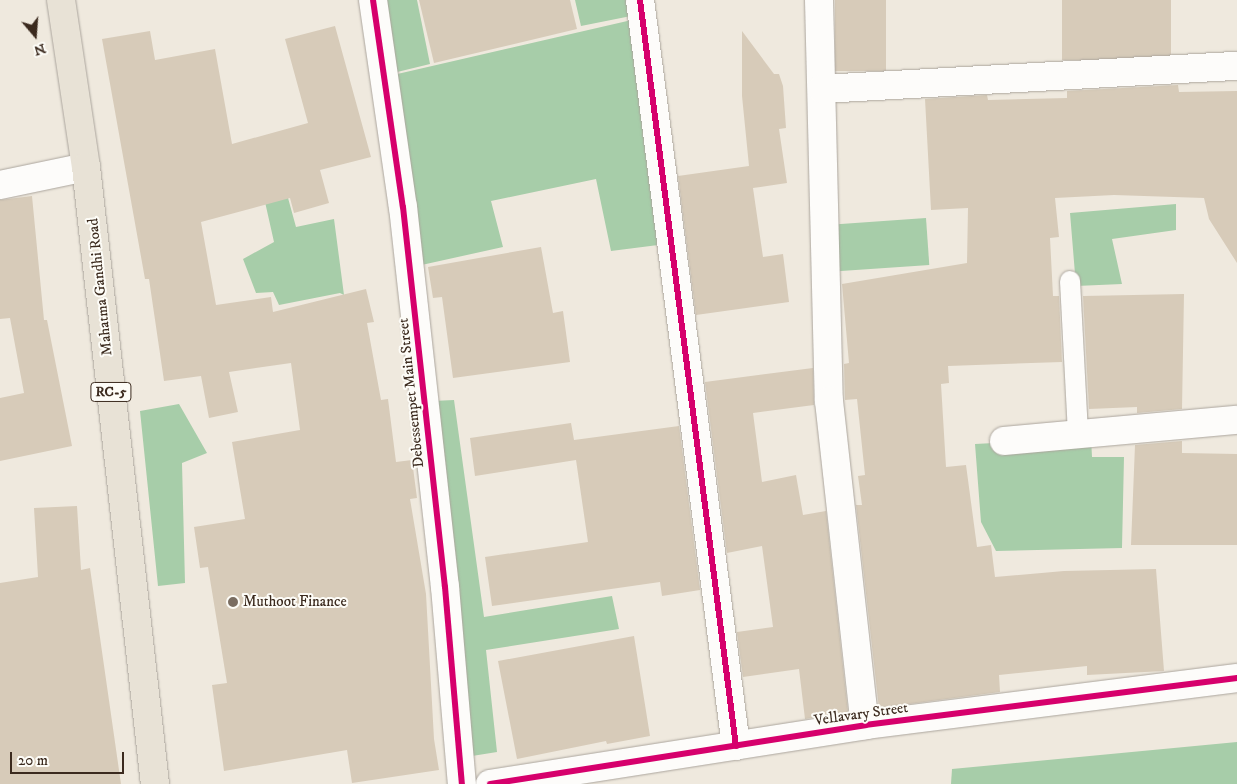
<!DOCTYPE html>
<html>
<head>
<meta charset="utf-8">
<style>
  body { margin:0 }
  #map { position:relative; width:1237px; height:784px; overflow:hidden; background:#efe9de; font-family:"IM FELL DW Pica",serif }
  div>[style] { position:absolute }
  .forest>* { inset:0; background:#a7cda9; transform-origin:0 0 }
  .building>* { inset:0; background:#d7cbb9; transform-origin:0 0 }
  .roads { filter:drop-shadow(0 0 1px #aba59d) drop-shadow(0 0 1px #aba59d) }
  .lane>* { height:20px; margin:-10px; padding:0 10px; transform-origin:10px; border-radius:10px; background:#fdfcfa }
  .street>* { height:28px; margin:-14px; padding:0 14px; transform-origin:14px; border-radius:14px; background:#fdfcfa }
  .primary>* { height:28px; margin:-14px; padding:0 14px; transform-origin:14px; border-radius:14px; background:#e8e2d6 }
  .cycleway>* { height:6px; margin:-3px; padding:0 3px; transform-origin:3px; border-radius:3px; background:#d6006c }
  .dots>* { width:14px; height:14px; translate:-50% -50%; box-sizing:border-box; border:2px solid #fdfcf7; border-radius:50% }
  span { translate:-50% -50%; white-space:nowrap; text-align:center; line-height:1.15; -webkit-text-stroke:4px #fdfcf7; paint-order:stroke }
  .shield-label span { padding:1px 4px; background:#fdfcf7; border:1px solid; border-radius:4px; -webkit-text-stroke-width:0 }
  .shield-label { font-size:14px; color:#3b2a1e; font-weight:700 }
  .street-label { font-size:15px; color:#3b2a1e }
  .poi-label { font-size:15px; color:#3b2a1e }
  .left { translate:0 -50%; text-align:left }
  .north { position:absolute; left:10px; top:10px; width:50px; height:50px; -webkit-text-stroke:4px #fdfcf7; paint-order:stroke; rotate:162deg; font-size:14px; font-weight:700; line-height:20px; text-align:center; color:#3b2a1e }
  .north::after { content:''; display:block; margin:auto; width:18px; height:22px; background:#3b2a1e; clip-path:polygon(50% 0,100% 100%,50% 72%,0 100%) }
  .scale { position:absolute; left:10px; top:752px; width:114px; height:22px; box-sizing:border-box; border:2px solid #3b2a1e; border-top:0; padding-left:6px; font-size:15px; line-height:18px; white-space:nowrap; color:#3b2a1e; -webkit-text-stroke:4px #fdfcf7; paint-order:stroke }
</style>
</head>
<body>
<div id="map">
  <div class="forest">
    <i style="clip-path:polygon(379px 0,417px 0,430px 64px,389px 74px)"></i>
    <i style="clip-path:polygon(575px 0,633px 0,636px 15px,581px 26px)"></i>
    <i style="clip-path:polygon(636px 19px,666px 244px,611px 251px,596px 179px,491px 201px,503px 247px,417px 266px,393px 75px)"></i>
    <i style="clip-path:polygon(285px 187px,296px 227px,334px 219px,344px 295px,340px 293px,279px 305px,273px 292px,256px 293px,243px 259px,274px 242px,263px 193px)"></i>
    <i style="clip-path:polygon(1176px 204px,1176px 230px,1112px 239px,1122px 284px,1076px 286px,1070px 213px)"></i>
    <i style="left:926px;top:218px;width:47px;height:96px;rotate:86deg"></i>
    <i style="clip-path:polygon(454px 400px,484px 617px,612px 596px,619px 629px,486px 650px,497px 752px,472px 756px,433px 401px)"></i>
    <i style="clip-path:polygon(179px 404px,207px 453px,182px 463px,185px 583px,158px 586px,140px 411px)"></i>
    <i style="clip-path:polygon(1091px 438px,1092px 457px,1124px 457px,1122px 548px,996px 551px,981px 522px,975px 444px)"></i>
    <i style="clip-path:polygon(1237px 742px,1237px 784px,951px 784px,952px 769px)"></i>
  </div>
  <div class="building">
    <i style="clip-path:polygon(419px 0,570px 0,577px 29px,434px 63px)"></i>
    <i style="left:835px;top:0;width:51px;height:71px"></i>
    <i style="left:1062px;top:0;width:109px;height:60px"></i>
    <i style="clip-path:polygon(335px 26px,371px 157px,320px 170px,329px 203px,294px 213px,290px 198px,201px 222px,216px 305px,271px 297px,273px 312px,366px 289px,374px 322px,367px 323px,381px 400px,388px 399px,396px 462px,412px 460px,417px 498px,410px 499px,426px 594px,434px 739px,439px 770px,352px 783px,347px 750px,224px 771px,212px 685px,227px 683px,208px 567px,200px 568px,194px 527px,245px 519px,232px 442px,300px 430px,291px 363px,229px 372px,238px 412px,209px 418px,201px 376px,164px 381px,149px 279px,145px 279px,102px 39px,150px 31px,155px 60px,215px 49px,232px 144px,308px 123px,285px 39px)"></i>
    <i style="clip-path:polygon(742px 31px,774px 74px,779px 74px,783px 86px,786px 128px,779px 129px,787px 183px,753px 188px,763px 257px,783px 254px,789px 302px,696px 315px,678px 176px,749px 166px,742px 96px)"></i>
    <i style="clip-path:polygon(1178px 85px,1179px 92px,1237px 91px,1237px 263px,1209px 219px,1204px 198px,1114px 195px,1055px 198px,1059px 237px,1050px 238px,1053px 296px,1059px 296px,1062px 362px,948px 366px,949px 383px,941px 384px,946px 467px,966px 465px,977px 547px,991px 545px,995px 577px,1064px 571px,1156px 569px,1164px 671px,1087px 675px,1087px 666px,999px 675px,1000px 692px,879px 708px,856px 505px,862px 505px,858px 476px,865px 475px,857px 399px,845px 400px,844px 364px,849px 363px,842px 284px,967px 263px,968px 208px,931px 210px,925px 99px,987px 95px,988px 100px,1067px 98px,1067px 91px)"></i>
    <i style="clip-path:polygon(32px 196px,44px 320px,47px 320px,72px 446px,0 461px,0 398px,24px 393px,10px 318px,0 319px,0 200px)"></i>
    <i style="clip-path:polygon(541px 247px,553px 313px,563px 311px,570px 362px,453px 378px,442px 297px,433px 298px,428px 267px)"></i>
    <i style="clip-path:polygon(1184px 294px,1182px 409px,1137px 413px,1137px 407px,1089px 409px,1083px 296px)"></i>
    <i style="clip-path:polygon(813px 368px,814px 405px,753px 413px,762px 482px,796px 475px,803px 515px,826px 511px,848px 712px,805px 719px,799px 669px,743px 677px,737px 632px,773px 627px,762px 546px,727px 553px,705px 382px)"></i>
    <i style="clip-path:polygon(571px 423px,574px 440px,679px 426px,700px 590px,662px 596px,660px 582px,492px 606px,485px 557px,588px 542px,576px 460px,475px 476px,470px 438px)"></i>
    <i style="clip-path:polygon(1182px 441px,1182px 453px,1237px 454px,1237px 545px,1131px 545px,1135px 445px)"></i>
    <i style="clip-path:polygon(77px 506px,81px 570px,90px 568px,121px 784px,0 784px,0 583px,38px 577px,34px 508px)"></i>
    <i style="clip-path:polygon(634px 636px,650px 736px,607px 744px,606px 741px,517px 759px,498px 661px)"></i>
  </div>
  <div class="roads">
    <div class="lane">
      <i style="left:1070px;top:281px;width:153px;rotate:87deg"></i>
    </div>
    <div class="street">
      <i style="left:373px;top:0;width:209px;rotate:81.8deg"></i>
      <i style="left:403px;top:207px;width:382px;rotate:83.7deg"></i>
      <i style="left:445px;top:587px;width:198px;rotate:85.1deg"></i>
      <i style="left:640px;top:0;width:752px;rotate:82.67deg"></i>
      <i style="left:819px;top:0;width:401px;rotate:88.6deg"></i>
      <i style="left:829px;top:401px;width:326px;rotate:83.7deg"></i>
      <i style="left:822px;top:89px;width:416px;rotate:-3.2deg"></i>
      <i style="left:0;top:185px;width:88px;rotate:-11.8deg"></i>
      <i style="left:1004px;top:441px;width:234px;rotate:-5.2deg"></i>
      <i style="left:490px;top:784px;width:380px;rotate:-8.9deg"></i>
      <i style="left:865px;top:725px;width:375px;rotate:-7.2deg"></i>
    </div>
    <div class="primary">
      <i style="left:61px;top:0;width:169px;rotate:81.5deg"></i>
      <i style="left:86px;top:167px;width:621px;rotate:83.62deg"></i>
    </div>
  </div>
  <div class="cycleway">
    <i style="left:373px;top:0;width:209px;rotate:81.8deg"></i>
    <i style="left:403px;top:207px;width:382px;rotate:83.7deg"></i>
    <i style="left:445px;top:587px;width:198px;rotate:85.1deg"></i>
    <i style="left:640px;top:0;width:752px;rotate:82.67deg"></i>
    <i style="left:490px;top:784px;width:380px;rotate:-8.9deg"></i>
    <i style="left:865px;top:725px;width:375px;rotate:-7.2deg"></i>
  </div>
  <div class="dots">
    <i style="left:233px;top:602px;background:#7a6d61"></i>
  </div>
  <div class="shield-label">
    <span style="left:111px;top:392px">RC-5</span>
  </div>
  <div class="street-label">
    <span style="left:100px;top:287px;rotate:-96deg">Mahatma Gandhi Road</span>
    <span style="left:411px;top:393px;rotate:-96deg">Debessempet Main Street</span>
    <span style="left:861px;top:714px;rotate:-8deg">Vellavary Street</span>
  </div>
  <div class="poi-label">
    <span class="left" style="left:243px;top:602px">Muthoot Finance</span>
  </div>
  <div class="north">N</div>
  <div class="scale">20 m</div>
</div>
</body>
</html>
